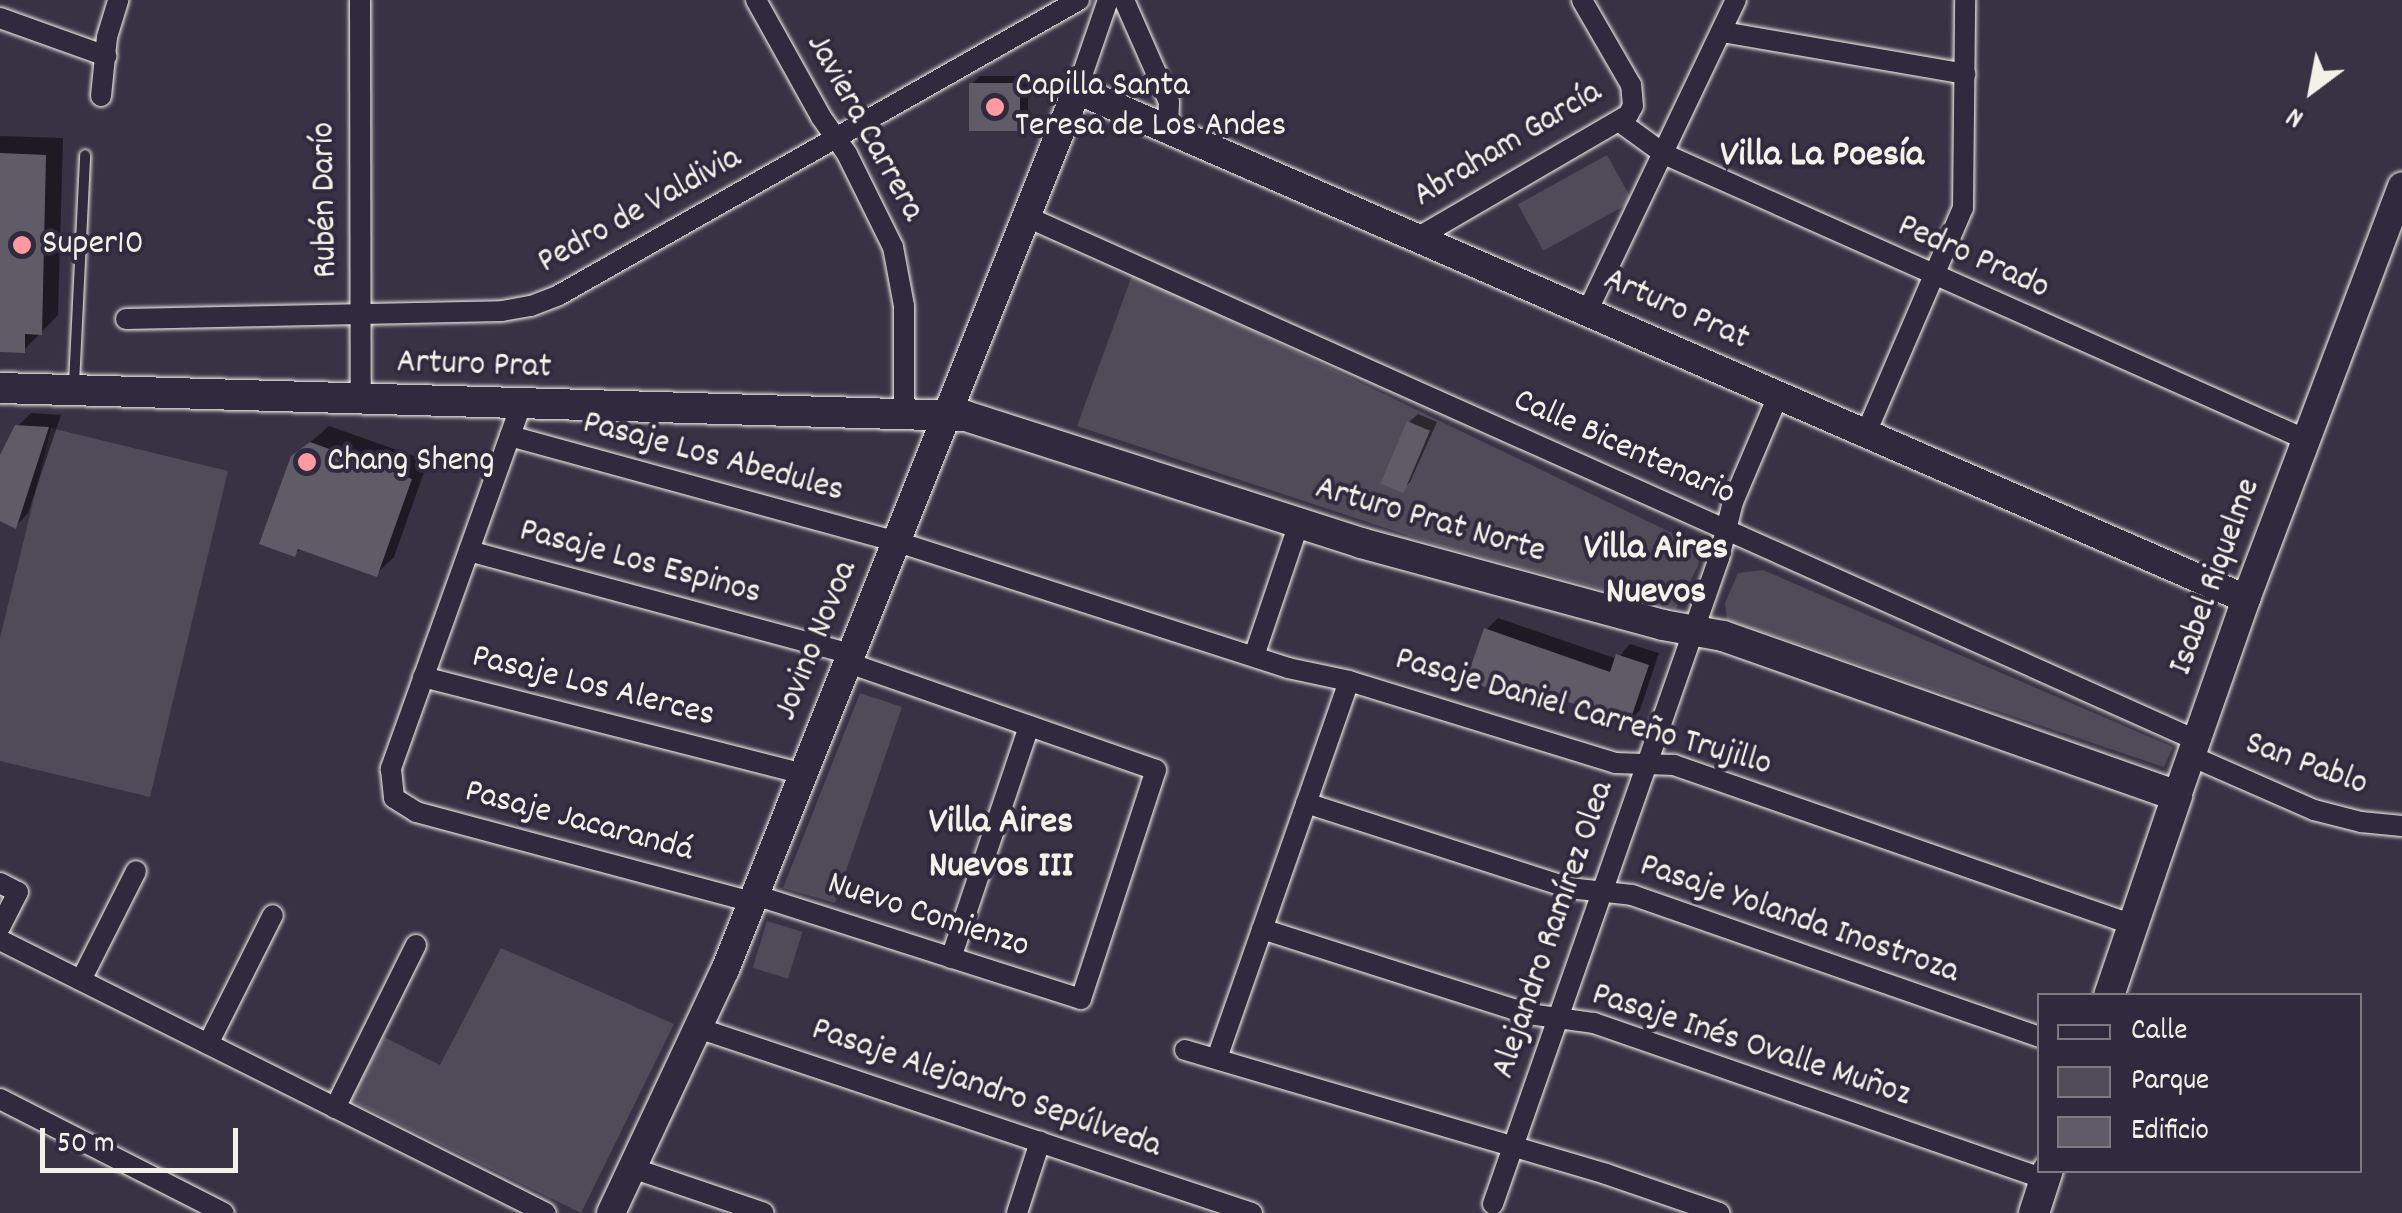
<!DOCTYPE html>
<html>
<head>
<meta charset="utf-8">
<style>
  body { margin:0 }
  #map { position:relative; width:2402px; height:1213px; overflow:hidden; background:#373244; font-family:Dekko,sans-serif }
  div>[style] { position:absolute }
  .green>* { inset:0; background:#504b59; transform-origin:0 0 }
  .shadow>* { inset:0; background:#0007 }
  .building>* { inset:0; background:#5f5c67; transform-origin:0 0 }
  .roads { filter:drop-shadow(0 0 2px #f4f1e8) drop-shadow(0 0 2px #f4f1e8) }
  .service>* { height:10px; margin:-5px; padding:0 5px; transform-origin:5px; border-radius:5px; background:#2f2a3d }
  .minor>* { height:20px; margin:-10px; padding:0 10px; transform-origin:10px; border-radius:10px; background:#2f2a3d }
  .tertiary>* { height:28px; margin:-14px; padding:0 14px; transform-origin:14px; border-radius:14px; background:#2f2a3d }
  .secondary>* { height:30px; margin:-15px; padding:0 15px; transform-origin:15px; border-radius:15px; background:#2f2a3d }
  .dots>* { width:28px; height:28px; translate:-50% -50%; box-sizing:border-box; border:5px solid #2f2a3d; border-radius:50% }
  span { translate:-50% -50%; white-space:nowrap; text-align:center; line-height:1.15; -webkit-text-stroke:8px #2f2a3d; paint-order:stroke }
  .poi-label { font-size:35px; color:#f4f1e8 }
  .left { translate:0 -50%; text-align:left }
  .street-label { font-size:35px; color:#f4f1e8 }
  .neighbourhood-label { font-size:38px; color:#f4f1e8; font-weight:700 }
  .legend { position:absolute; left:2037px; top:993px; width:325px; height:180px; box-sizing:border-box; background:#2f2a3d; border:2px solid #7e7a81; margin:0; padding:12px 18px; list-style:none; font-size:30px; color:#f4f1e8 }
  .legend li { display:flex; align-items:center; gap:20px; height:50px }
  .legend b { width:50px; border:2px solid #7e7a81 }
  .north { position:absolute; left:2262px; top:40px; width:100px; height:100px; -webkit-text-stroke:8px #2f2a3d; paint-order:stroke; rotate:212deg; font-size:28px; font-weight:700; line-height:40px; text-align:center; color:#f4f1e8 }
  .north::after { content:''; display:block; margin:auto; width:35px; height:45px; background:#f4f1e8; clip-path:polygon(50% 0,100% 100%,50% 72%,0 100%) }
  .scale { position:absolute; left:40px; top:1128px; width:198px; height:45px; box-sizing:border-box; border:5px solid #f4f1e8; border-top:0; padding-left:12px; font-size:30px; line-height:35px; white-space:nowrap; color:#f4f1e8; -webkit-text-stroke:8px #2f2a3d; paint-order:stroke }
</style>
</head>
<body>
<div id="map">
  <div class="green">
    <i style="left:1607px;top:155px;width:53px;height:102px;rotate:61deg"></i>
    <i style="clip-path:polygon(1133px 273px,1701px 547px,1698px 566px,1676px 609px,1437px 545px,1077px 426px)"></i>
    <i style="clip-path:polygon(51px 428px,228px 471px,150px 797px,0 761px,0 638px)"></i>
    <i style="clip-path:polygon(1763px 570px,2173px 747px,2164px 767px,1727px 620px,1725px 603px,1738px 573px)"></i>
    <i style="clip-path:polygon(860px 693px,902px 707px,835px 903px,783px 888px)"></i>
    <i style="left:767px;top:921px;width:37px;height:49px;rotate:17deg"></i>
    <i style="clip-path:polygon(501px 948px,674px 1024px,581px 1213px,350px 1100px,384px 1037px,440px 1065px)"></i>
  </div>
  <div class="shadow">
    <i style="clip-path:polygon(980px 76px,1028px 76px,1028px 120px,1020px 128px,972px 84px)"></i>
    <i style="clip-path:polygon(0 136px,63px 138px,58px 315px,24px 350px,0 350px)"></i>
    <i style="clip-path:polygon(31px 413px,61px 415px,28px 513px,16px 526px,0 518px,0 460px,17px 427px)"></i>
    <i style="clip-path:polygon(1418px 414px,1437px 422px,1410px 482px,1402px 490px,1409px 422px)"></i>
    <i style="clip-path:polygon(329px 426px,428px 461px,394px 557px,376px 574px,302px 547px,295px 554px,293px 457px)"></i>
    <i style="clip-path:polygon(1498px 618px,1617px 659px,1630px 644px,1659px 653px,1640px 710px,1629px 721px,1505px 676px,1494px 687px,1486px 630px)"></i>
  </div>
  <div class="building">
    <i style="left:969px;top:83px;width:51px;height:48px"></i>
    <i style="clip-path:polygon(0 153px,46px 155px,42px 335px,25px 334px,25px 353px,0 352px)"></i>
    <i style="left:1407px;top:421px;width:25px;height:68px;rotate:23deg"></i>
    <i style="clip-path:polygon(15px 425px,49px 427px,16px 529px,0 521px,0 455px)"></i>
    <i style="clip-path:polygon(310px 442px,412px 479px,377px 577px,298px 549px,295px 557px,259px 544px,291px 456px)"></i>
    <i style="clip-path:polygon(1484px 628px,1610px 672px,1616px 654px,1649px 665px,1629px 724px,1499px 677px,1494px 690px,1466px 680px)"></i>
  </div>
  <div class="roads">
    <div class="service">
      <i style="left:74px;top:384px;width:229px;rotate:-87.2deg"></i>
    </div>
    <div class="minor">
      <i style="left:360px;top:0;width:400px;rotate:89.9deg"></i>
      <i style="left:756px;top:0;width:134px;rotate:60.9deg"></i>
      <i style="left:821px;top:117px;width:45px;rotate:54.9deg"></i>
      <i style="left:847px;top:154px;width:104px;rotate:63.7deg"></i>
      <i style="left:893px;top:247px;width:60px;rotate:79.4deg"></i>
      <i style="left:904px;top:306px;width:105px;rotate:90deg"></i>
      <i style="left:1124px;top:0;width:111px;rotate:66.2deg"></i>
      <i style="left:1169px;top:102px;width:28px;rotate:92deg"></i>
      <i style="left:0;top:18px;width:113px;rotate:19.7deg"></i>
      <i style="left:1723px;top:32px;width:246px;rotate:9.8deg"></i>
      <i style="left:1077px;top:90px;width:95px;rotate:-71deg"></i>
      <i style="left:101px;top:96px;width:59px;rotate:-84.2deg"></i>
      <i style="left:107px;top:37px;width:39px;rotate:-73deg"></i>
      <i style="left:1620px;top:122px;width:54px;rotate:36deg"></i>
      <i style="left:1664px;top:154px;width:704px;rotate:23.98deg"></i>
      <i style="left:1025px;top:216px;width:1283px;rotate:24.11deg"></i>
      <i style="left:1417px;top:238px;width:244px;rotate:-30.2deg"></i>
      <i style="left:1628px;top:115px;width:10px;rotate:-61deg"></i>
      <i style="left:1633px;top:106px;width:21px;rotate:-95deg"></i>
      <i style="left:1631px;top:85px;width:98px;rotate:-120deg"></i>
      <i style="left:1587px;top:312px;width:346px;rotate:-64.5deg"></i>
      <i style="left:126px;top:319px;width:376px;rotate:-1.2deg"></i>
      <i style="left:502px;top:311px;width:29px;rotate:-10deg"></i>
      <i style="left:531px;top:306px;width:30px;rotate:-21deg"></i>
      <i style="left:559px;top:295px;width:598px;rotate:-29.57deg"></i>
      <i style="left:521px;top:405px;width:387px;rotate:109.7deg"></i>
      <i style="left:391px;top:769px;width:29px;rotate:84deg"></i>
      <i style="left:394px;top:798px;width:26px;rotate:32deg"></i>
      <i style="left:416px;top:812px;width:348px;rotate:15deg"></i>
      <i style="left:1866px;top:433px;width:245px;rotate:-66.7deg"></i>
      <i style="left:1963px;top:208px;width:208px;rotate:-89.4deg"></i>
      <i style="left:510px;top:436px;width:402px;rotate:15.3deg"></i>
      <i style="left:898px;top:542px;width:410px;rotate:17.9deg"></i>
      <i style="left:1288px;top:668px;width:62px;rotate:12deg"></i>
      <i style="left:1349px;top:681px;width:278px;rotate:17.1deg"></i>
      <i style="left:1615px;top:763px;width:59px;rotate:1.9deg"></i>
      <i style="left:1674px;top:765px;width:486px;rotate:19.2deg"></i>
      <i style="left:469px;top:551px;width:397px;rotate:15.1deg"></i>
      <i style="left:1254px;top:656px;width:140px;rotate:-71.3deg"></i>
      <i style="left:423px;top:677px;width:393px;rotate:14.3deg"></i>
      <i style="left:2191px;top:756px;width:134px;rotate:23.7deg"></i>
      <i style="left:2314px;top:810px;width:49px;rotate:14.3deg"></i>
      <i style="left:2361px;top:822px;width:41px;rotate:5.6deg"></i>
      <i style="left:1306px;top:803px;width:276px;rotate:17.9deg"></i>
      <i style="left:1569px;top:888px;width:63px;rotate:6.3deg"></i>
      <i style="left:1632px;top:895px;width:432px;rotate:19.2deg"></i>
      <i style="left:0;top:883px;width:20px;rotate:27deg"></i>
      <i style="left:18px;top:892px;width:39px;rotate:117deg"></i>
      <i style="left:755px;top:895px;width:342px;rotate:17.7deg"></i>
      <i style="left:1081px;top:999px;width:241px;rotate:-71.9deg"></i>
      <i style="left:1156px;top:770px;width:326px;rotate:-160.8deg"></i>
      <i style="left:1262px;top:929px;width:280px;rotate:17.7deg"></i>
      <i style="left:1529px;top:1014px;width:66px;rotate:7.9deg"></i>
      <i style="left:1594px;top:1023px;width:477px;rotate:19.1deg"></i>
      <i style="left:0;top:940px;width:610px;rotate:26.57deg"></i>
      <i style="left:951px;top:958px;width:245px;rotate:-71.4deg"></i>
      <i style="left:81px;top:980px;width:122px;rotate:-63.2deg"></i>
      <i style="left:698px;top:1028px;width:584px;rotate:18.47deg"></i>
      <i style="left:208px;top:1044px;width:144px;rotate:-63.3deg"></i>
      <i style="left:1185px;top:1050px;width:439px;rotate:16.4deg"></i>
      <i style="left:1606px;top:1174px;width:120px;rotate:19deg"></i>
      <i style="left:1217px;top:1058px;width:399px;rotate:-70.7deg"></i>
      <i style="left:0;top:1099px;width:251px;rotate:27deg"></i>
      <i style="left:335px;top:1108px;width:182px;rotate:-63.6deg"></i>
      <i style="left:632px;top:1168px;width:139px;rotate:18.8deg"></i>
      <i style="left:1493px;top:1204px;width:684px;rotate:-70.72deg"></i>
      <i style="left:1719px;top:558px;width:58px;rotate:-76deg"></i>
      <i style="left:1733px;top:502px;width:115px;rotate:-67deg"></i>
      <i style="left:1017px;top:1213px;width:75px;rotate:-72.1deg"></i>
    </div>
    <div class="tertiary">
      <i style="left:2177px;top:796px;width:209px;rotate:-70.7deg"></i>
      <i style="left:2246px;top:599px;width:441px;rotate:-69.3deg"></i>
      <i style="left:611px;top:1213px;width:268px;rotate:-64.9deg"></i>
      <i style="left:725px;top:970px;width:948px;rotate:-68.2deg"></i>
      <i style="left:1077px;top:90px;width:1275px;rotate:23.53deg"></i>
    </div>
    <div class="secondary">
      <i style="left:0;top:388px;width:966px;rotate:1.66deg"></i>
      <i style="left:966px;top:416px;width:415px;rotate:17.8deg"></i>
      <i style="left:1361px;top:543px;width:313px;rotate:15.2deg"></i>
      <i style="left:1663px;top:625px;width:61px;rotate:10.4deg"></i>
      <i style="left:1723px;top:636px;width:481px;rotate:19.4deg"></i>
      <i style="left:2177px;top:796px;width:211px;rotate:108.8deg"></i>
      <i style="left:2034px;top:1213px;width:45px;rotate:-72deg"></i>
    </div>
  </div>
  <div class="dots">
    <i style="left:995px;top:107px;background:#ff9aa2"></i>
    <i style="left:22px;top:245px;background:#ff9aa2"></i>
    <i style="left:307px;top:462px;background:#ff9aa2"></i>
  </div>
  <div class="poi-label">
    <span class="left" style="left:1015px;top:107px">Capilla Santa<br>Teresa de Los Andes</span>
    <span class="left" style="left:42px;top:245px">Super10</span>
    <span class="left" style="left:327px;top:462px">Chang Sheng</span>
  </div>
  <div class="street-label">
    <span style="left:864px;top:128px;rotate:61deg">Javiera Carrera</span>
    <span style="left:1508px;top:145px;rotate:-31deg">Abraham García</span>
    <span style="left:326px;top:200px;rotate:-91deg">Rubén Darío</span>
    <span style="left:640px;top:211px;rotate:-29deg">Pedro de Valdivia</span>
    <span style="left:1973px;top:258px;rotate:24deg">Pedro Prado</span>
    <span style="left:1676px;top:310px;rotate:24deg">Arturo Prat</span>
    <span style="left:474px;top:366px;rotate:2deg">Arturo Prat</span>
    <span style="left:1624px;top:448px;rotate:24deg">Calle Bicentenario</span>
    <span style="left:713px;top:458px;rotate:15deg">Pasaje Los Abedules</span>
    <span style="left:1430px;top:521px;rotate:16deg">Arturo Prat Norte</span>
    <span style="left:640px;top:563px;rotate:15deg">Pasaje Los Espinos</span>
    <span style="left:2216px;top:577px;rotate:-70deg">Isabel Riquelme</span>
    <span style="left:817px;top:641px;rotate:-68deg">Jovino Novoa</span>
    <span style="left:593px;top:687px;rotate:14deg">Pasaje Los Alerces</span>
    <span style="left:1583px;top:713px;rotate:16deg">Pasaje Daniel Carreño Trujillo</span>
    <span style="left:2306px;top:765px;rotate:20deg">San Pablo</span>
    <span style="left:579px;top:822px;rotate:15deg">Pasaje Jacarandá</span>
    <span style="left:928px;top:916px;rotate:18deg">Nuevo Comienzo</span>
    <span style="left:1799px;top:920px;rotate:19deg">Pasaje Yolanda Inostroza</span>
    <span style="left:1554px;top:930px;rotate:-71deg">Alejandro Ramírez Olea</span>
    <span style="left:1751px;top:1046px;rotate:18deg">Pasaje Inés Ovalle Muñoz</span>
    <span style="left:986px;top:1089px;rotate:19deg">Pasaje Alejandro Sepúlveda</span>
  </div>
  <div class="neighbourhood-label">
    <span style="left:1822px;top:157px">Villa La Poesía</span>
    <span style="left:1656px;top:572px">Villa Aires<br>Nuevos</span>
    <span style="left:1001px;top:846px">Villa Aires<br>Nuevos III</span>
  </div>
  <ul class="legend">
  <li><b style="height:12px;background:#2f2a3d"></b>Calle</li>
  <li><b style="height:28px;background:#504b59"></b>Parque</li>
  <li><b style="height:28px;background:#5f5c67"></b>Edificio</li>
  </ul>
  <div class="north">N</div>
  <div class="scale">50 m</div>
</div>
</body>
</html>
